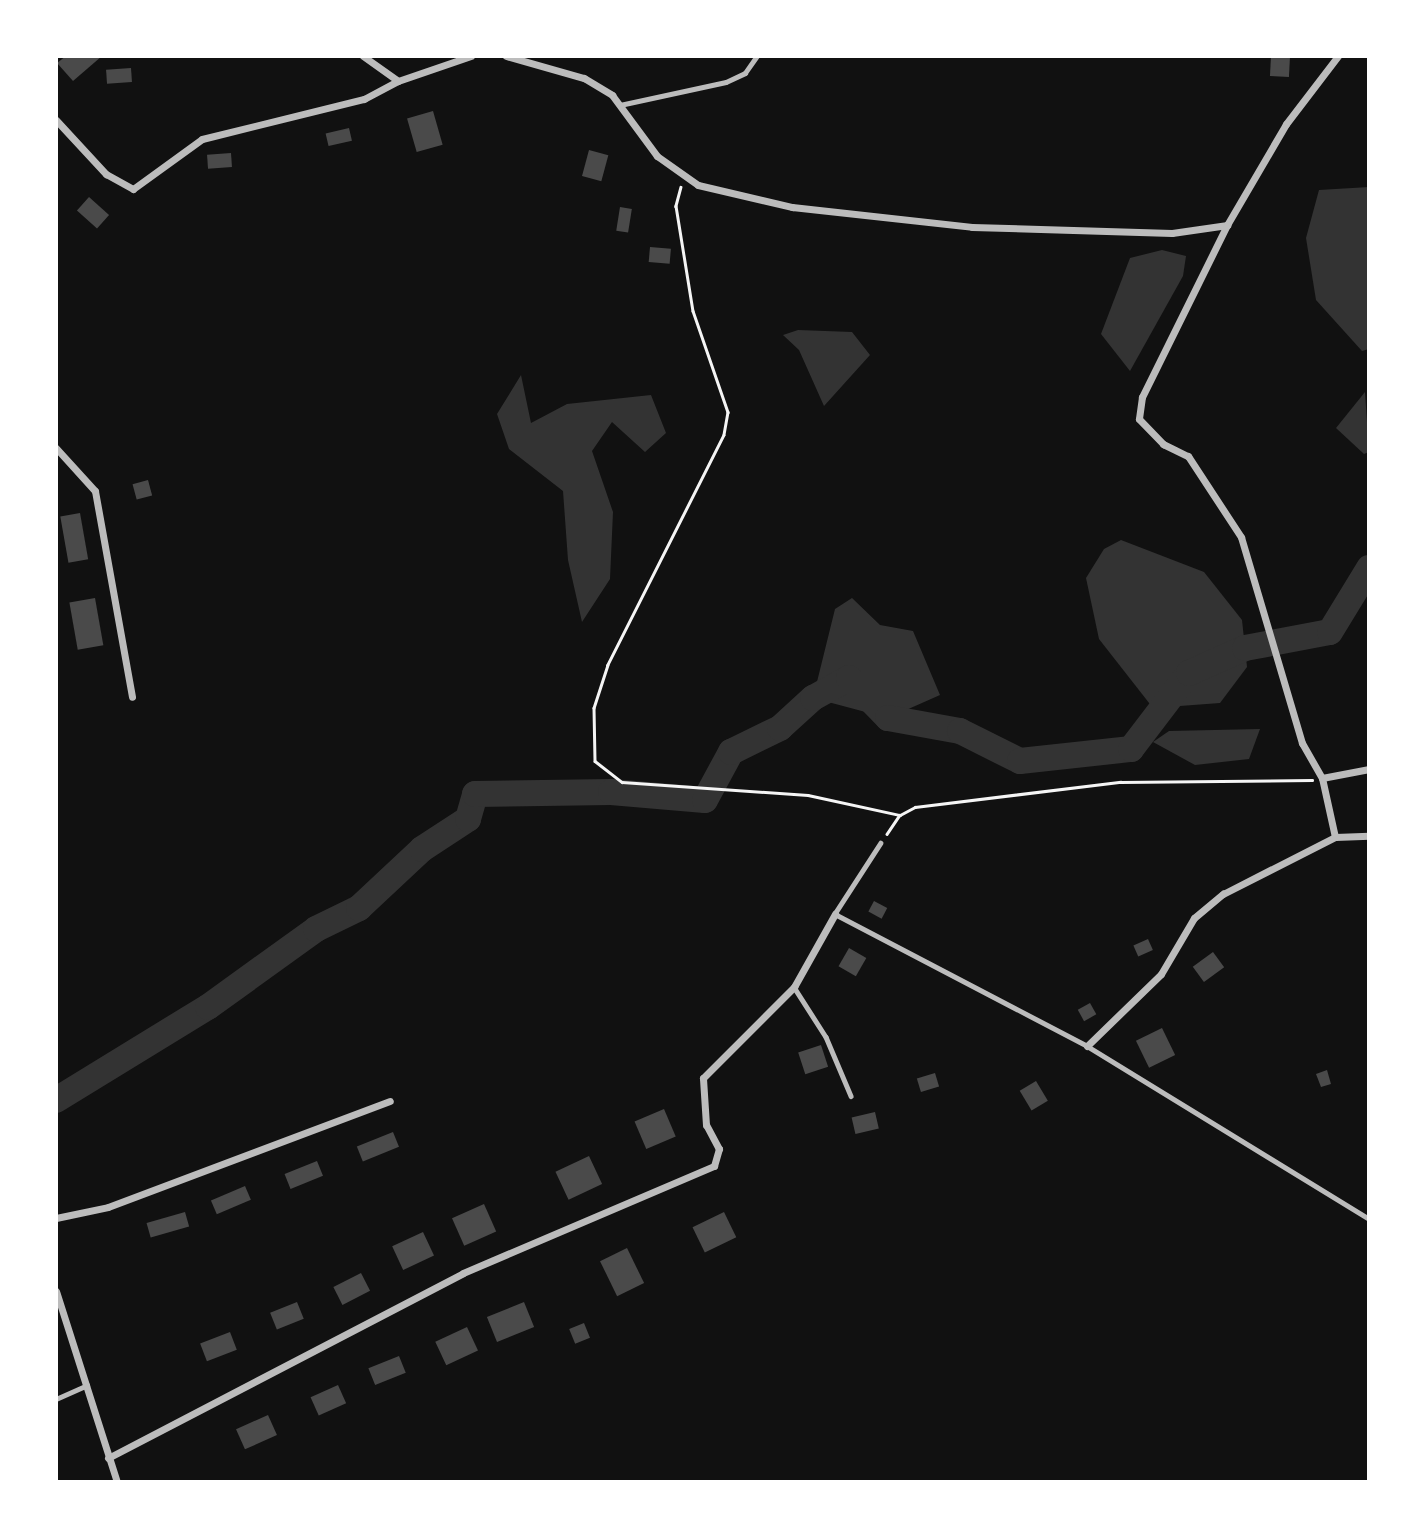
<!DOCTYPE html>
<html>
<head>
<meta charset="utf-8">
<style>
  body { margin:0 }
  #map { position:relative; width:1425px; height:1538px; overflow:hidden; background:#111; font-family:"Golos Text",sans-serif }
  div>[style] { position:absolute }
  .water>* { inset:0; background:#333 }
  .river>* { height:26px; margin:-13px; padding:0 13px; transform-origin:13px; border-radius:13px; background:#333 }
  .building>* { inset:0; background:#4a4a4a; transform-origin:0 0 }
  .path>* { height:2.5px; margin:-1.25px; padding:0 1.25px; transform-origin:1.25px; border-radius:1.25px; background:#f5f5f5 }
  .service>* { height:4.5px; margin:-2.25px; padding:0 2.25px; transform-origin:2.25px; border-radius:2.25px; background:#bcbcbc }
  .minor>* { height:7px; margin:-3.5px; padding:0 3.5px; transform-origin:3.5px; border-radius:3.5px; background:#bcbcbc }
  span { translate:-50% -50%; white-space:nowrap; text-align:center; line-height:1.15; -webkit-text-stroke:5px #fff; paint-order:stroke }
  .frame { position:absolute; inset:0; border:58px solid #fff; pointer-events:none }
</style>
</head>
<body>
<div id="map">
  <div class="water">
    <i style="clip-path:polygon(1369px 187px,1369px 349px,1362px 351px,1316px 300px,1306px 238px,1319px 190px)"></i>
    <i style="clip-path:polygon(1162px 250px,1186px 256px,1183px 276px,1130px 371px,1101px 334px,1130px 258px)"></i>
    <i style="clip-path:polygon(798px 330px,852px 332px,870px 355px,824px 406px,799px 350px,783px 335px)"></i>
    <i style="clip-path:polygon(521px 375px,531px 423px,567px 404px,651px 395px,666px 433px,645px 452px,612px 422px,592px 451px,613px 512px,610px 579px,582px 622px,568px 560px,563px 491px,509px 449px,497px 414px)"></i>
    <i style="clip-path:polygon(1365px 392px,1369px 452px,1364px 454px,1336px 428px)"></i>
    <i style="clip-path:polygon(1121px 540px,1204px 572px,1242px 620px,1247px 667px,1220px 703px,1153px 708px,1099px 639px,1086px 578px,1104px 549px)"></i>
    <i style="clip-path:polygon(852px 598px,880px 625px,913px 631px,940px 695px,888px 718px,813px 698px,835px 609px)"></i>
    <i style="clip-path:polygon(1260px 729px,1249px 759px,1195px 765px,1153px 742px,1169px 731px)"></i>
  </div>
  <div class="river">
    <i style="left:56px;top:1100px;width:178px;rotate:-31.5deg"></i>
    <i style="left:208px;top:1007px;width:133px;rotate:-35.8deg"></i>
    <i style="left:316px;top:929px;width:48px;rotate:-26deg"></i>
    <i style="left:359px;top:908px;width:86px;rotate:-43.1deg"></i>
    <i style="left:422px;top:849px;width:55px;rotate:-33.1deg"></i>
    <i style="left:468px;top:819px;width:26px;rotate:-74deg"></i>
    <i style="left:475px;top:794px;width:136px;rotate:-0.8deg"></i>
    <i style="left:611px;top:792px;width:94px;rotate:4.9deg"></i>
    <i style="left:705px;top:800px;width:55px;rotate:-61.6deg"></i>
    <i style="left:731px;top:752px;width:55px;rotate:-26.1deg"></i>
    <i style="left:780px;top:728px;width:45px;rotate:-42.3deg"></i>
    <i style="left:813px;top:698px;width:41px;rotate:-29.1deg"></i>
    <i style="left:849px;top:678px;width:56px;rotate:45.7deg"></i>
    <i style="left:888px;top:718px;width:73px;rotate:10.2deg"></i>
    <i style="left:960px;top:731px;width:67px;rotate:26.6deg"></i>
    <i style="left:1020px;top:761px;width:112px;rotate:-6.2deg"></i>
    <i style="left:1131px;top:749px;width:96px;rotate:-52.7deg"></i>
    <i style="left:1189px;top:673px;width:61px;rotate:-24.1deg"></i>
    <i style="left:1245px;top:648px;width:86px;rotate:-10.7deg"></i>
    <i style="left:1330px;top:632px;width:75px;rotate:-58.6deg"></i>
  </div>
  <div class="building">
    <i style="clip-path:polygon(66px 56px,102px 56px,73px 81px,57px 63px)"></i>
    <i style="left:1271px;top:56px;width:19px;height:20px;rotate:3deg"></i>
    <i style="left:131px;top:68px;width:14px;height:25px;rotate:86deg"></i>
    <i style="left:433px;top:111px;width:35px;height:27px;rotate:74deg"></i>
    <i style="left:349px;top:128px;width:13px;height:24px;rotate:77deg"></i>
    <i style="left:589px;top:150px;width:20px;height:27px;rotate:15deg"></i>
    <i style="left:231px;top:153px;width:14px;height:24px;rotate:86deg"></i>
    <i style="left:89px;top:197px;width:27px;height:18px;rotate:42deg"></i>
    <i style="left:620px;top:207px;width:12px;height:24px;rotate:9deg"></i>
    <i style="left:650px;top:247px;width:21px;height:15px;rotate:5deg"></i>
    <i style="left:148px;top:480px;width:16px;height:16px;rotate:75deg"></i>
    <i style="left:80px;top:513px;width:47px;height:20px;rotate:80deg"></i>
    <i style="left:95px;top:598px;width:48px;height:26px;rotate:80deg"></i>
    <i style="left:874px;top:901px;width:15px;height:12px;rotate:28deg"></i>
    <i style="left:1148px;top:939px;width:12px;height:16px;rotate:66deg"></i>
    <i style="left:849px;top:948px;width:20px;height:21px;rotate:30deg"></i>
    <i style="left:1213px;top:952px;width:19px;height:25px;rotate:54deg"></i>
    <i style="left:1090px;top:1003px;width:13px;height:14px;rotate:61deg"></i>
    <i style="left:1162px;top:1028px;width:30px;height:29px;rotate:64deg"></i>
    <i style="left:821px;top:1045px;width:23px;height:24px;rotate:72deg"></i>
    <i style="clip-path:polygon(1327px 1070px,1331px 1084px,1321px 1087px,1316px 1074px)"></i>
    <i style="left:935px;top:1073px;width:14px;height:19px;rotate:73deg"></i>
    <i style="left:1036px;top:1081px;width:23px;height:19px;rotate:59deg"></i>
    <i style="left:664px;top:1109px;width:30px;height:32px;rotate:67deg"></i>
    <i style="left:875px;top:1112px;width:17px;height:24px;rotate:77deg"></i>
    <i style="left:393px;top:1132px;width:16px;height:39px;rotate:68deg"></i>
    <i style="left:589px;top:1156px;width:31px;height:37px;rotate:65deg"></i>
    <i style="left:317px;top:1161px;width:16px;height:35px;rotate:68deg"></i>
    <i style="left:245px;top:1186px;width:15px;height:37px;rotate:67deg"></i>
    <i style="left:484px;top:1204px;width:30px;height:35px;rotate:66deg"></i>
    <i style="left:185px;top:1212px;width:15px;height:40px;rotate:74deg"></i>
    <i style="left:724px;top:1212px;width:28px;height:35px;rotate:64deg"></i>
    <i style="left:423px;top:1232px;width:26px;height:34px;rotate:65deg"></i>
    <i style="left:627px;top:1248px;width:39px;height:30px;rotate:64deg"></i>
    <i style="left:361px;top:1273px;width:20px;height:31px;rotate:63deg"></i>
    <i style="left:297px;top:1302px;width:18px;height:29px;rotate:68deg"></i>
    <i style="left:524px;top:1302px;width:27px;height:40px;rotate:68deg"></i>
    <i style="left:584px;top:1323px;width:16px;height:16px;rotate:68deg"></i>
    <i style="left:467px;top:1327px;width:26px;height:35px;rotate:65deg"></i>
    <i style="left:230px;top:1332px;width:19px;height:32px;rotate:69deg"></i>
    <i style="left:399px;top:1356px;width:18px;height:33px;rotate:68deg"></i>
    <i style="left:338px;top:1385px;width:20px;height:30px;rotate:66deg"></i>
    <i style="left:268px;top:1415px;width:22px;height:35px;rotate:66deg"></i>
  </div>
  <div class="path">
    <i style="left:681px;top:187px;width:20px;rotate:105deg"></i>
    <i style="left:676px;top:206px;width:106px;rotate:80.8deg"></i>
    <i style="left:693px;top:311px;width:107px;rotate:70.9deg"></i>
    <i style="left:728px;top:412px;width:23px;rotate:100deg"></i>
    <i style="left:724px;top:435px;width:258px;rotate:116.8deg"></i>
    <i style="left:608px;top:665px;width:45px;rotate:108deg"></i>
    <i style="left:594px;top:708px;width:53px;rotate:88.9deg"></i>
    <i style="left:595px;top:761px;width:34px;rotate:38deg"></i>
    <i style="left:622px;top:782px;width:186px;rotate:4deg"></i>
    <i style="left:808px;top:795px;width:94px;rotate:12.3deg"></i>
    <i style="left:900px;top:815px;width:23px;rotate:124deg"></i>
    <i style="left:900px;top:815px;width:17px;rotate:-28deg"></i>
    <i style="left:915px;top:807px;width:207px;rotate:-7deg"></i>
    <i style="left:1120px;top:782px;width:192px;rotate:-0.6deg"></i>
  </div>
  <div class="service">
    <i style="left:620px;top:105px;width:108px;rotate:-12.2deg"></i>
    <i style="left:726px;top:82px;width:21px;rotate:-25deg"></i>
    <i style="left:745px;top:73px;width:21px;rotate:-55deg"></i>
    <i style="left:881px;top:843px;width:85px;rotate:122.9deg"></i>
    <i style="left:835px;top:914px;width:284px;rotate:27.6deg"></i>
    <i style="left:1087px;top:1046px;width:331px;rotate:31.5deg"></i>
    <i style="left:794px;top:987px;width:59px;rotate:57.4deg"></i>
    <i style="left:826px;top:1037px;width:64px;rotate:67deg"></i>
    <i style="left:56px;top:1399px;width:34px;rotate:-24deg"></i>
  </div>
  <div class="minor">
    <i style="left:363px;top:56px;width:43px;rotate:35.5deg"></i>
    <i style="left:398px;top:81px;width:77px;rotate:-18.9deg"></i>
    <i style="left:506px;top:56px;width:81px;rotate:15.8deg"></i>
    <i style="left:584px;top:78px;width:33px;rotate:31deg"></i>
    <i style="left:612px;top:95px;width:76px;rotate:53.6deg"></i>
    <i style="left:657px;top:156px;width:50px;rotate:35.3deg"></i>
    <i style="left:698px;top:185px;width:97px;rotate:13.2deg"></i>
    <i style="left:792px;top:207px;width:181px;rotate:6.3deg"></i>
    <i style="left:972px;top:227px;width:200px;rotate:1.7deg"></i>
    <i style="left:1172px;top:233px;width:56px;rotate:-8.3deg"></i>
    <i style="left:1227px;top:225px;width:117px;rotate:-59.7deg"></i>
    <i style="left:1286px;top:124px;width:86px;rotate:-52.6deg"></i>
    <i style="left:56px;top:120px;width:74px;rotate:47.2deg"></i>
    <i style="left:106px;top:174px;width:31px;rotate:29deg"></i>
    <i style="left:133px;top:189px;width:85px;rotate:-35.9deg"></i>
    <i style="left:202px;top:139px;width:167px;rotate:-13.9deg"></i>
    <i style="left:364px;top:99px;width:38px;rotate:-28deg"></i>
    <i style="left:1227px;top:225px;width:192px;rotate:116.3deg"></i>
    <i style="left:1142px;top:397px;width:22px;rotate:98deg"></i>
    <i style="left:1139px;top:419px;width:35px;rotate:46deg"></i>
    <i style="left:1163px;top:444px;width:28px;rotate:26deg"></i>
    <i style="left:1188px;top:456px;width:97px;rotate:56.8deg"></i>
    <i style="left:1241px;top:537px;width:215px;rotate:73.5deg"></i>
    <i style="left:1302px;top:743px;width:40px;rotate:60.3deg"></i>
    <i style="left:1322px;top:778px;width:48px;rotate:-10.8deg"></i>
    <i style="left:56px;top:448px;width:58px;rotate:47.8deg"></i>
    <i style="left:95px;top:491px;width:209px;rotate:79.8deg"></i>
    <i style="left:1335px;top:837px;width:34px;rotate:-2deg"></i>
    <i style="left:1087px;top:1046px;width:103px;rotate:-44.2deg"></i>
    <i style="left:1161px;top:974px;width:65px;rotate:-59.5deg"></i>
    <i style="left:1194px;top:918px;width:38px;rotate:-40deg"></i>
    <i style="left:1223px;top:894px;width:126px;rotate:-27deg"></i>
    <i style="left:1335px;top:837px;width:60px;rotate:-102.4deg"></i>
    <i style="left:56px;top:1218px;width:53px;rotate:-11.9deg"></i>
    <i style="left:108px;top:1207px;width:301px;rotate:-20.6deg"></i>
    <i style="left:56px;top:1291px;width:201px;rotate:72.3deg"></i>
    <i style="left:108px;top:1458px;width:400px;rotate:-27.5deg"></i>
    <i style="left:463px;top:1273px;width:273px;rotate:-23.1deg"></i>
    <i style="left:714px;top:1166px;width:18px;rotate:-74deg"></i>
    <i style="left:719px;top:1149px;width:27px;rotate:-118deg"></i>
    <i style="left:706px;top:1125px;width:47px;rotate:-93.7deg"></i>
    <i style="left:703px;top:1078px;width:129px;rotate:-45deg"></i>
    <i style="left:794px;top:987px;width:84px;rotate:-60.7deg"></i>
  </div>
  <div class="frame"></div>
</div>
</body>
</html>
